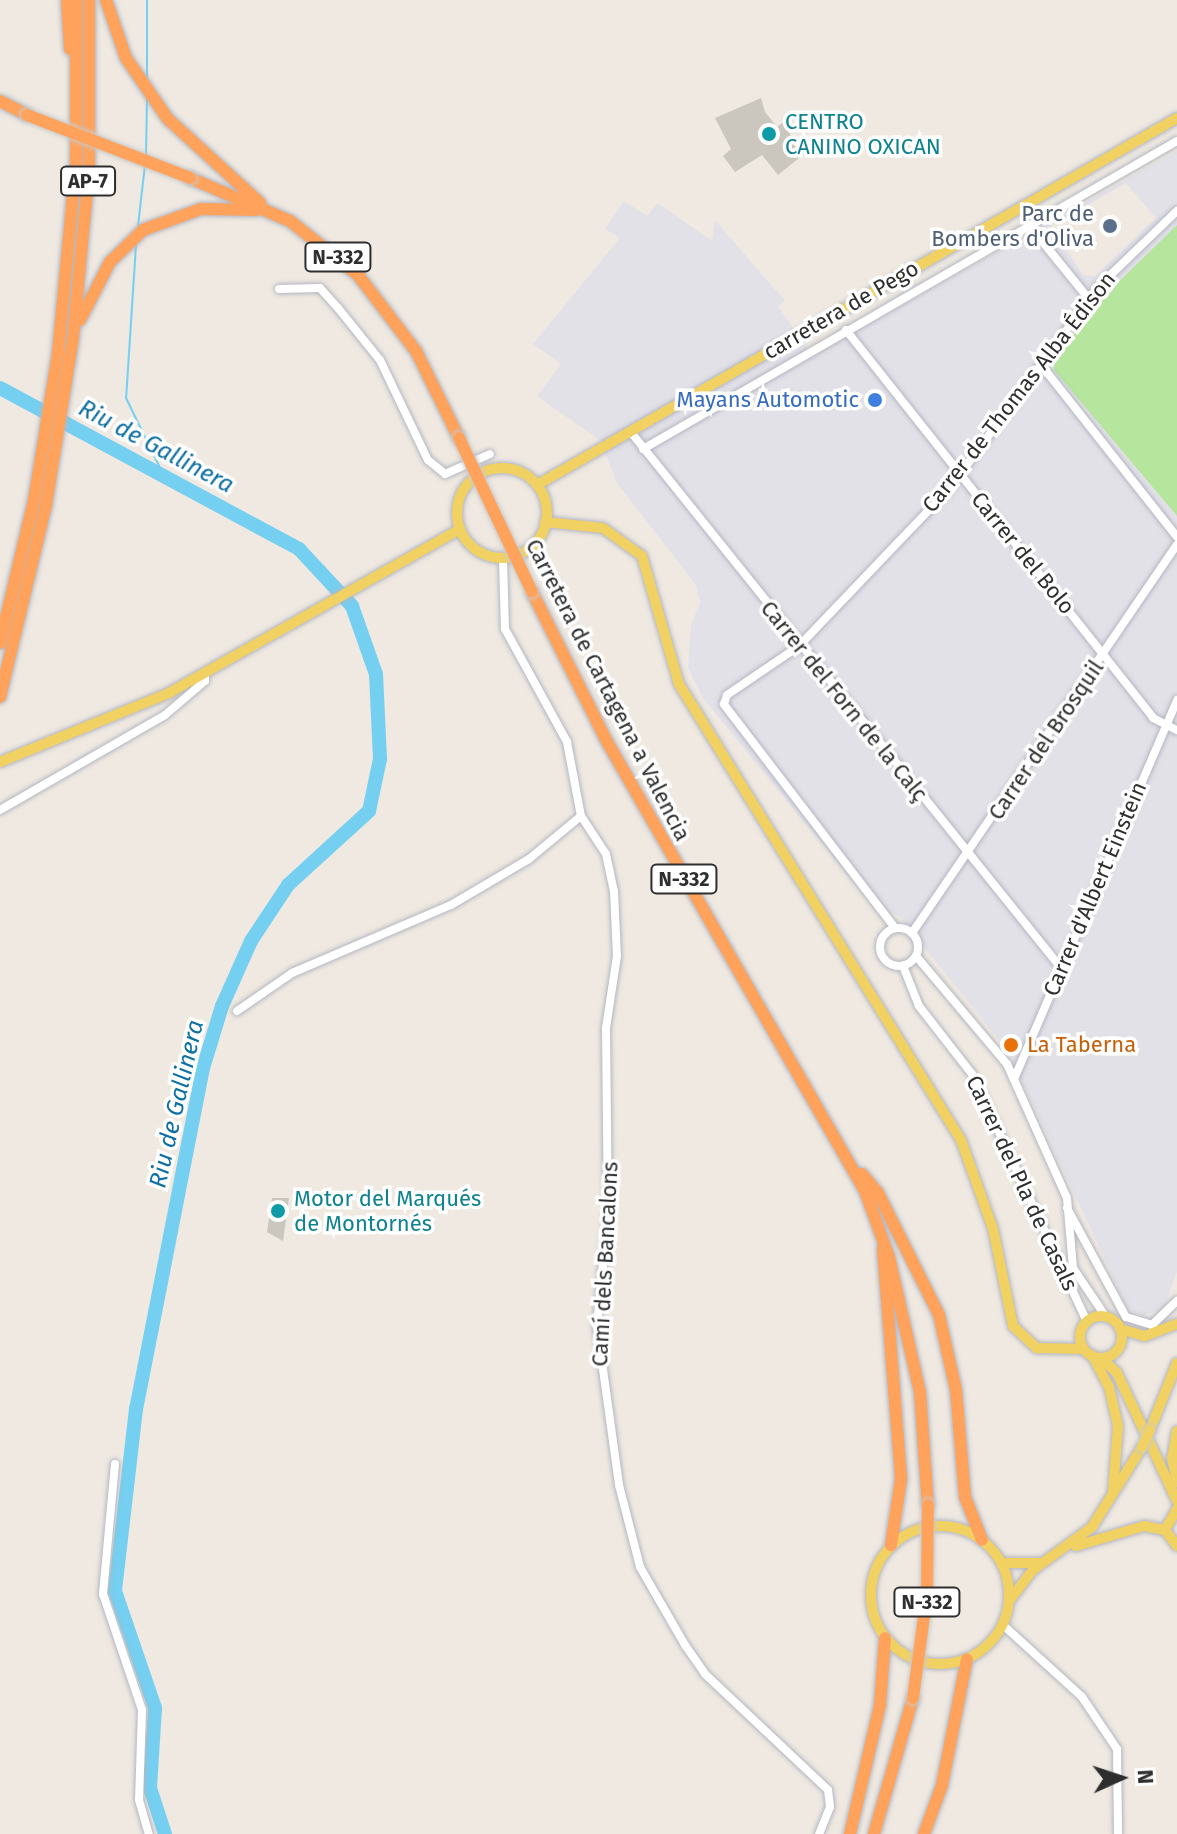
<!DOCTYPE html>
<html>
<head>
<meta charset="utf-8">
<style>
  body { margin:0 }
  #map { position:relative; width:1177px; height:1834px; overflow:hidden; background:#efe9e1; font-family:"Fira Sans",sans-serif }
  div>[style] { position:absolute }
  .industrial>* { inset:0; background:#e3e1e8 }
  .green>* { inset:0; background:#b6e59e }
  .stream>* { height:2px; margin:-1px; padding:0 1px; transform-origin:1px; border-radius:1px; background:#75cff0 }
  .river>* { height:14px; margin:-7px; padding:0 7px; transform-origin:7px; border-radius:7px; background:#75cff0 }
  .building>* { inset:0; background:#cbc7bf }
  .roads { filter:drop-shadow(0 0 2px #b4b7c1) drop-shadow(0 0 2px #b4b7c1) }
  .minor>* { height:8px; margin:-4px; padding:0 4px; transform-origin:4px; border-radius:4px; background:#fff }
  .minor>.ring { margin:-4px; padding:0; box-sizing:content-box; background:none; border:8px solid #fff; border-radius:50% }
  .major>* { height:10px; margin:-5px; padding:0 5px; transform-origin:5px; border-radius:5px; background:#f2d163 }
  .major>.ring { margin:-5px; padding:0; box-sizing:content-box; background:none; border:10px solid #f2d163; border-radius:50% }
  .highway>* { height:12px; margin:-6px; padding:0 6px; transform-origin:6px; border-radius:6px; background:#ffa35c }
  .bridges { filter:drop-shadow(0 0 2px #c9c9c9) drop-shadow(0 0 2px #c9c9c9) }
  .major-bridge>* { height:10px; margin:-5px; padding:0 5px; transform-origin:5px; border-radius:5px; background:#f2d163 }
  .highway-bridge>* { height:12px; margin:-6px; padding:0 6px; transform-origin:6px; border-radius:6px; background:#ffa35c }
  .dots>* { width:22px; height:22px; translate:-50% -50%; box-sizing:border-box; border:4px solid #fff; border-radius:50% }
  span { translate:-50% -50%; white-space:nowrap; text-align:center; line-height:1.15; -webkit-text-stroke:7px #fff; paint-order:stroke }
  .shield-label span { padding:2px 6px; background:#fff; border:2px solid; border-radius:6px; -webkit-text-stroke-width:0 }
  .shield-label { font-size:20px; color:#2e2e2e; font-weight:700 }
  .culture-label { font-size:22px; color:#0d838f }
  .left { translate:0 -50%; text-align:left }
  .service-label { font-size:22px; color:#4e5e75 }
  .right { translate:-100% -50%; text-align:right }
  .street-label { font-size:22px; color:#2e2e2e }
  .shop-label { font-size:22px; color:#366cbe }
  .food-label { font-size:22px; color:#c56008 }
  .water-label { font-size:24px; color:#0d6fa3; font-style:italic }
  .north { position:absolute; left:1081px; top:1738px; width:80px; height:80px; -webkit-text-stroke:6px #fff; paint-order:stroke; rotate:87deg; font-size:22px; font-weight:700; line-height:32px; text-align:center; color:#2e2e2e }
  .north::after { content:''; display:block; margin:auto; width:28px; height:36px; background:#2e2e2e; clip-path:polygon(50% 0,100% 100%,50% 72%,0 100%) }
</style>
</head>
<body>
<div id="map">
  <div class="industrial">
    <i style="clip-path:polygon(evenodd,1177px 151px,1177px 1271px,1164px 1308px,1143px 1316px,1128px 1309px,1008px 1051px,900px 917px,868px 900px,702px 697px,688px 668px,691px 625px,700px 603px,696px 585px,617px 483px,601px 441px,537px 396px,561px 364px,533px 344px,620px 238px,605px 229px,624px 201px,647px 216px,658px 203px,712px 241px,715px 220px,785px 301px,778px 306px,813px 356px,1177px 151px,1126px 183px,1156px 218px,1095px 276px,1083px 275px,1051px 226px,1126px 183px)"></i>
  </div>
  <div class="green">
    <i style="clip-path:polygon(1177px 225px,1177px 516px,1054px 370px,1055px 360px,1096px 304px)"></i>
  </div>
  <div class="stream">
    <i style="left:147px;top:0;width:79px;rotate:90deg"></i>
    <i style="left:146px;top:155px;width:58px;rotate:-89deg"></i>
    <i style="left:138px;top:226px;width:61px;rotate:-83.5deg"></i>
    <i style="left:136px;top:245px;width:153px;rotate:93.7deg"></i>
    <i style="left:126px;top:398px;width:85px;rotate:64deg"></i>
  </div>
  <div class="river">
    <i style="left:0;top:388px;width:340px;rotate:28.3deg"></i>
    <i style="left:299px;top:549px;width:78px;rotate:47.1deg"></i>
    <i style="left:352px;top:606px;width:72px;rotate:70.6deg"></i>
    <i style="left:376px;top:674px;width:85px;rotate:87.3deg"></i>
    <i style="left:380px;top:759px;width:53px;rotate:101.9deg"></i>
    <i style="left:369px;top:811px;width:110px;rotate:137.6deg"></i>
    <i style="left:288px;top:885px;width:67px;rotate:123.5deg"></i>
    <i style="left:251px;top:941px;width:71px;rotate:114deg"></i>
    <i style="left:222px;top:1006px;width:65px;rotate:107deg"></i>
    <i style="left:203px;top:1068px;width:348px;rotate:101.1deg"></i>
    <i style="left:136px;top:1409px;width:183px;rotate:96.6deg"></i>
    <i style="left:115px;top:1591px;width:124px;rotate:71.1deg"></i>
    <i style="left:155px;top:1708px;width:80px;rotate:93.6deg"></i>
    <i style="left:150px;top:1788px;width:48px;rotate:71.9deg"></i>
  </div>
  <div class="building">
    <i style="clip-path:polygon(761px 98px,765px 112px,777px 127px,782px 123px,804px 154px,778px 175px,762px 155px,735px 172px,723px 156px,731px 149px,715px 118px)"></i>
    <i style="clip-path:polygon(272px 1198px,289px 1198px,283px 1241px,267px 1232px)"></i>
  </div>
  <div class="roads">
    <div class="minor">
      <i style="left:1029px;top:225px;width:95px;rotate:51deg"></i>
      <i style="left:279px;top:289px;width:41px;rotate:-1.4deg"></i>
      <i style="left:320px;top:288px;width:27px;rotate:48deg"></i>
      <i style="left:338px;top:308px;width:67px;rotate:51.1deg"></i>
      <i style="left:380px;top:360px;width:111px;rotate:64.4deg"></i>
      <i style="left:428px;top:460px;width:22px;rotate:39deg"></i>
      <i style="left:445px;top:474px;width:49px;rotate:-24deg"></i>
      <i style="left:846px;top:330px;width:495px;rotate:51.6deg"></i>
      <i style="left:1153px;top:718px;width:27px;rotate:27deg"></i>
      <i style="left:1042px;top:366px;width:218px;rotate:51.7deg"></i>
      <i style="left:630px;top:431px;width:689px;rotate:51.25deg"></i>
      <i style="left:643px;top:449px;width:616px;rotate:-29.98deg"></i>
      <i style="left:503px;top:558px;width:71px;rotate:88.4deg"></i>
      <i style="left:505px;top:629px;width:129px;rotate:61.2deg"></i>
      <i style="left:567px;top:742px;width:75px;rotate:79.3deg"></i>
      <i style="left:581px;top:816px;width:45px;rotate:56.7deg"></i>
      <i style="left:606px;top:854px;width:38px;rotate:78deg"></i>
      <i style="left:614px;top:891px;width:65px;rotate:87.4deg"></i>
      <i style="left:617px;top:956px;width:73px;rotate:98.7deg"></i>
      <i style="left:606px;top:1028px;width:187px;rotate:89.4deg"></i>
      <i style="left:608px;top:1215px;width:112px;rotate:95.7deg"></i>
      <i style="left:597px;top:1326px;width:161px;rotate:82.1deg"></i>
      <i style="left:619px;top:1485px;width:85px;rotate:75.6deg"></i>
      <i style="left:640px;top:1567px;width:90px;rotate:60deg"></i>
      <i style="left:685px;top:1645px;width:35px;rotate:55deg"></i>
      <i style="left:705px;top:1674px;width:169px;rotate:43.3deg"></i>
      <i style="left:828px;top:1790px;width:17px;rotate:83deg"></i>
      <i style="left:830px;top:1807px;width:29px;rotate:112deg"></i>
      <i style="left:0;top:810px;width:190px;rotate:-29.9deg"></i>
      <i style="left:165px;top:715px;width:52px;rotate:-40.4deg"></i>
      <i style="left:205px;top:681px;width:7px;rotate:-90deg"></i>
      <i class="ring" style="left:880px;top:928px;width:30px;height:30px"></i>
      <i style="left:895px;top:928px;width:282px;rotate:-127.4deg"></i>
      <i style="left:724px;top:704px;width:9px;rotate:-72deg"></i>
      <i style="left:727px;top:695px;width:87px;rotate:-34.2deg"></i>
      <i style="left:799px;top:646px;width:219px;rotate:-46.3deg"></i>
      <i style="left:950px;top:488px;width:250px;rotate:-53.6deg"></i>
      <i style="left:1098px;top:287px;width:110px;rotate:-43.9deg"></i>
      <i style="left:912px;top:933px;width:470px;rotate:-55.7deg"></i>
      <i style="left:916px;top:956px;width:141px;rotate:49.9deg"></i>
      <i style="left:1007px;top:1064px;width:147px;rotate:65.9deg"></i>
      <i style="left:1067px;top:1198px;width:70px;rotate:85.1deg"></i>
      <i style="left:1073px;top:1268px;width:59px;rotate:56deg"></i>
      <i style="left:903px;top:966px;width:43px;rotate:68.2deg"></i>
      <i style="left:919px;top:1006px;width:86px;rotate:52.1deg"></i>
      <i style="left:972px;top:1074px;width:273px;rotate:65.1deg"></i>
      <i style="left:237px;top:1011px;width:67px;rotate:-34.6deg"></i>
      <i style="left:292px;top:973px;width:173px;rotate:-23.2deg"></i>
      <i style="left:451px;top:905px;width:91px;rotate:-30.5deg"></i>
      <i style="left:529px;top:859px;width:67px;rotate:-39.6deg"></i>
      <i style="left:1014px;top:1079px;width:413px;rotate:-66.7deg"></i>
      <i style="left:1067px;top:1208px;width:124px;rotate:61.6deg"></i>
      <i style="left:1126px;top:1317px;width:27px;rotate:17deg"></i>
      <i style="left:1152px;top:1325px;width:35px;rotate:-44deg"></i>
      <i style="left:115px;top:1464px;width:131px;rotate:95.3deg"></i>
      <i style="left:103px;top:1594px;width:122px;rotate:71.4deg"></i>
      <i style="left:142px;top:1710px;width:90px;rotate:91.9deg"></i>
      <i style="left:139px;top:1800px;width:35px;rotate:74deg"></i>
      <i style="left:1003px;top:1625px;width:107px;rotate:42.3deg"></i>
      <i style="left:1082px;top:1697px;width:63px;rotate:56.1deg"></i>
      <i style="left:1117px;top:1749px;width:85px;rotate:89.3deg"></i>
    </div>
    <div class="major">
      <i class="ring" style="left:457px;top:468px;width:80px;height:80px"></i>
      <i style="left:537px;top:485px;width:738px;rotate:-29.83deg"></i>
      <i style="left:545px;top:522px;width:58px;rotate:5.9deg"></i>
      <i style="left:603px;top:528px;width:48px;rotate:35.7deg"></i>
      <i style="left:642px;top:556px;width:133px;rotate:73.9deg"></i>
      <i style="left:679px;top:684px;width:536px;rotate:58.27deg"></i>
      <i style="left:961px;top:1140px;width:95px;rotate:70.2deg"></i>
      <i style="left:993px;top:1229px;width:99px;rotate:78.3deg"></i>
      <i style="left:1013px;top:1326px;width:33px;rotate:43deg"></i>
      <i style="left:1037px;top:1348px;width:47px;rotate:1.2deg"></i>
      <i style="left:0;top:762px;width:183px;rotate:-22.2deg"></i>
      <i style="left:169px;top:693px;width:334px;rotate:-29.4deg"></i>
      <i class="ring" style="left:1080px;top:1316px;width:32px;height:32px"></i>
      <i style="left:1120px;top:1329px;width:26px;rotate:16deg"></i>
      <i style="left:1145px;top:1336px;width:34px;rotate:-21deg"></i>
      <i style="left:1092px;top:1355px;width:36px;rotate:62deg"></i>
      <i style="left:1109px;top:1387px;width:40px;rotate:77deg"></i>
      <i style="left:1118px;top:1426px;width:65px;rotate:94.4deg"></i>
      <i style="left:1101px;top:1358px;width:22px;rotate:43deg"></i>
      <i style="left:1117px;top:1373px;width:141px;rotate:64.9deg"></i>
      <i style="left:1150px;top:1430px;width:72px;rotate:-68.1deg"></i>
      <i style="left:1177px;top:1431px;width:27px;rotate:100deg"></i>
      <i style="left:1172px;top:1458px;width:25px;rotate:78deg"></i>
      <i style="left:1177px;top:1509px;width:24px;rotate:120deg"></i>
      <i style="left:1165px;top:1530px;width:20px;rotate:53deg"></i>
      <i class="ring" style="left:871px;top:1526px;width:128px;height:128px"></i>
      <i style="left:1076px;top:1546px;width:71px;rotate:-16.4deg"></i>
      <i style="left:1144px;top:1526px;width:21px;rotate:11deg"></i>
      <i style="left:1002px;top:1563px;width:37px"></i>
      <i style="left:1010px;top:1600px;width:38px;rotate:-53deg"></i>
      <i style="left:1033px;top:1570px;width:73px;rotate:-36.1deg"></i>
      <i style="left:1092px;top:1527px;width:94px;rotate:-58deg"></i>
    </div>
    <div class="highway">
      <i style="left:67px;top:0;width:49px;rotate:86.5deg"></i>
      <i style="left:106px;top:0;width:61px;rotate:71deg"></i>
      <i style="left:126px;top:58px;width:74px;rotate:55.5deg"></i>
      <i style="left:168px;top:119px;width:125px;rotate:42.4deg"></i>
      <i style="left:0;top:101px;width:30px;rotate:27deg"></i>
      <i style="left:190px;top:178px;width:109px;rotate:23.3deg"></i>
      <i style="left:290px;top:221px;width:87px;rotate:38.5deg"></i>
      <i style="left:358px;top:275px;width:96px;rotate:52.7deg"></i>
      <i style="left:416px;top:351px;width:97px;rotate:63.7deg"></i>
      <i style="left:80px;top:320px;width:65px;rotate:-62.7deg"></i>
      <i style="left:110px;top:262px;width:46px;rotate:-44.1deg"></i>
      <i style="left:143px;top:230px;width:62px;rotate:-19.9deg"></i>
      <i style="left:201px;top:209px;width:55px;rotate:1deg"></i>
      <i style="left:532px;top:592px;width:165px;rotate:63.4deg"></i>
      <i style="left:606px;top:740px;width:520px;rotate:60.13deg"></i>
      <i style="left:865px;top:1191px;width:70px;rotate:70deg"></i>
      <i style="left:889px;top:1257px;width:139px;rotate:77.1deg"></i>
      <i style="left:920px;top:1392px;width:113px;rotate:86deg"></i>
      <i style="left:0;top:643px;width:147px;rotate:-76.6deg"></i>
      <i style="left:34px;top:500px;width:149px;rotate:-80.7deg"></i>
      <i style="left:58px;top:353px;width:192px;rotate:-84.6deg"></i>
      <i style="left:76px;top:162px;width:162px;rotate:-90deg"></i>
      <i style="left:0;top:697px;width:197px;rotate:-76.5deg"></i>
      <i style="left:46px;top:505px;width:169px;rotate:-80.8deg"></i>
      <i style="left:73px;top:338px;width:166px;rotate:-84.5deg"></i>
      <i style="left:89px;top:173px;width:173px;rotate:-90deg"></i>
      <i style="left:862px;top:1174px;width:25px;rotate:50deg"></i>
      <i style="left:878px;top:1193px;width:136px;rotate:63.4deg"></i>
      <i style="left:939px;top:1315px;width:77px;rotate:77.2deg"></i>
      <i style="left:956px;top:1390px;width:107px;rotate:85.2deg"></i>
      <i style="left:965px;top:1497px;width:46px;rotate:68.4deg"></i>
      <i style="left:883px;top:1249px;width:231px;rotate:85.5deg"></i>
      <i style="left:901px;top:1479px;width:67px;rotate:98.6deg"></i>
      <i style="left:850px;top:1834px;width:132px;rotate:-76.9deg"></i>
      <i style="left:880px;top:1705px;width:67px;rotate:-85.7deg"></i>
      <i style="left:874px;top:1834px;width:141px;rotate:-74deg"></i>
      <i style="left:924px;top:1834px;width:52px;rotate:-69.8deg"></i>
      <i style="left:942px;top:1785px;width:128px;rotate:-78.8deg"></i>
    </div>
  </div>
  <div class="bridges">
    <div class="major-bridge">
      <i style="left:1142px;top:1447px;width:19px;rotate:-65deg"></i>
    </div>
    <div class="highway-bridge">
      <i style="left:27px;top:115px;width:175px;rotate:21.1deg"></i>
      <i style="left:459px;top:438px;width:170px;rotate:64.6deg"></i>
      <i style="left:913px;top:1698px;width:105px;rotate:-82.3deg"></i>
      <i style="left:927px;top:1594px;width:89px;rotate:-89.4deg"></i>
    </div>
  </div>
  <div class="dots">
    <i style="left:769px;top:134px;background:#0f9aa8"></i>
    <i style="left:1110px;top:226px;background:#5c6f8a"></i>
    <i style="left:875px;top:400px;background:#3f7fe0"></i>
    <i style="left:1011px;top:1045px;background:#e8710a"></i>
    <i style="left:278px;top:1211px;background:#0f9aa8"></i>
  </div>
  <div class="shield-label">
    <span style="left:88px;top:181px">AP-7</span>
    <span style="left:338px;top:257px">N-332</span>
    <span style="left:684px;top:879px">N-332</span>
    <span style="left:927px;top:1602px">N-332</span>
  </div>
  <div class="culture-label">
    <span class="left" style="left:785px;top:134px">CENTRO<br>CANINO OXICAN</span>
    <span class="left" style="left:294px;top:1211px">Motor del Marqués<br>de Montornés</span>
  </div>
  <div class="service-label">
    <span class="right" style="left:1094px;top:226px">Parc de<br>Bombers d'Oliva</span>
  </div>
  <div class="street-label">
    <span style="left:841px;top:310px;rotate:-30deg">carretera de Pego</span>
    <span style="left:1019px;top:392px;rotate:-52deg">Carrer de Thomas Alba Édison</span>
    <span style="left:1023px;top:553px;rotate:51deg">Carrer del Bolo</span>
    <span style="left:608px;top:690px;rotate:63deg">Carretera de Cartagena a Valencia</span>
    <span style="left:844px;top:701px;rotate:51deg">Carrer del Forn de la Calç</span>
    <span style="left:1046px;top:740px;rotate:-56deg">Carrer del Brosquil</span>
    <span style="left:1095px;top:889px;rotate:-67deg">Carrer d'Albert Einstein</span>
    <span style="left:1022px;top:1183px;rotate:65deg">Carrer del Pla de Casals</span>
    <span style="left:605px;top:1264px;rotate:-87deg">Camí dels Bancalons</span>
  </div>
  <div class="shop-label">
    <span class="right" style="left:859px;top:400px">Mayans Automotic</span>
  </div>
  <div class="food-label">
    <span class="left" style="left:1027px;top:1045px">La Taberna</span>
  </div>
  <div class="water-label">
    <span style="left:156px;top:447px;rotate:28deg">Riu de Gallinera</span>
    <span style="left:177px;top:1104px;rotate:-77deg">Riu de Gallinera</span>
  </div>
  <div class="north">N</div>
</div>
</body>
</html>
